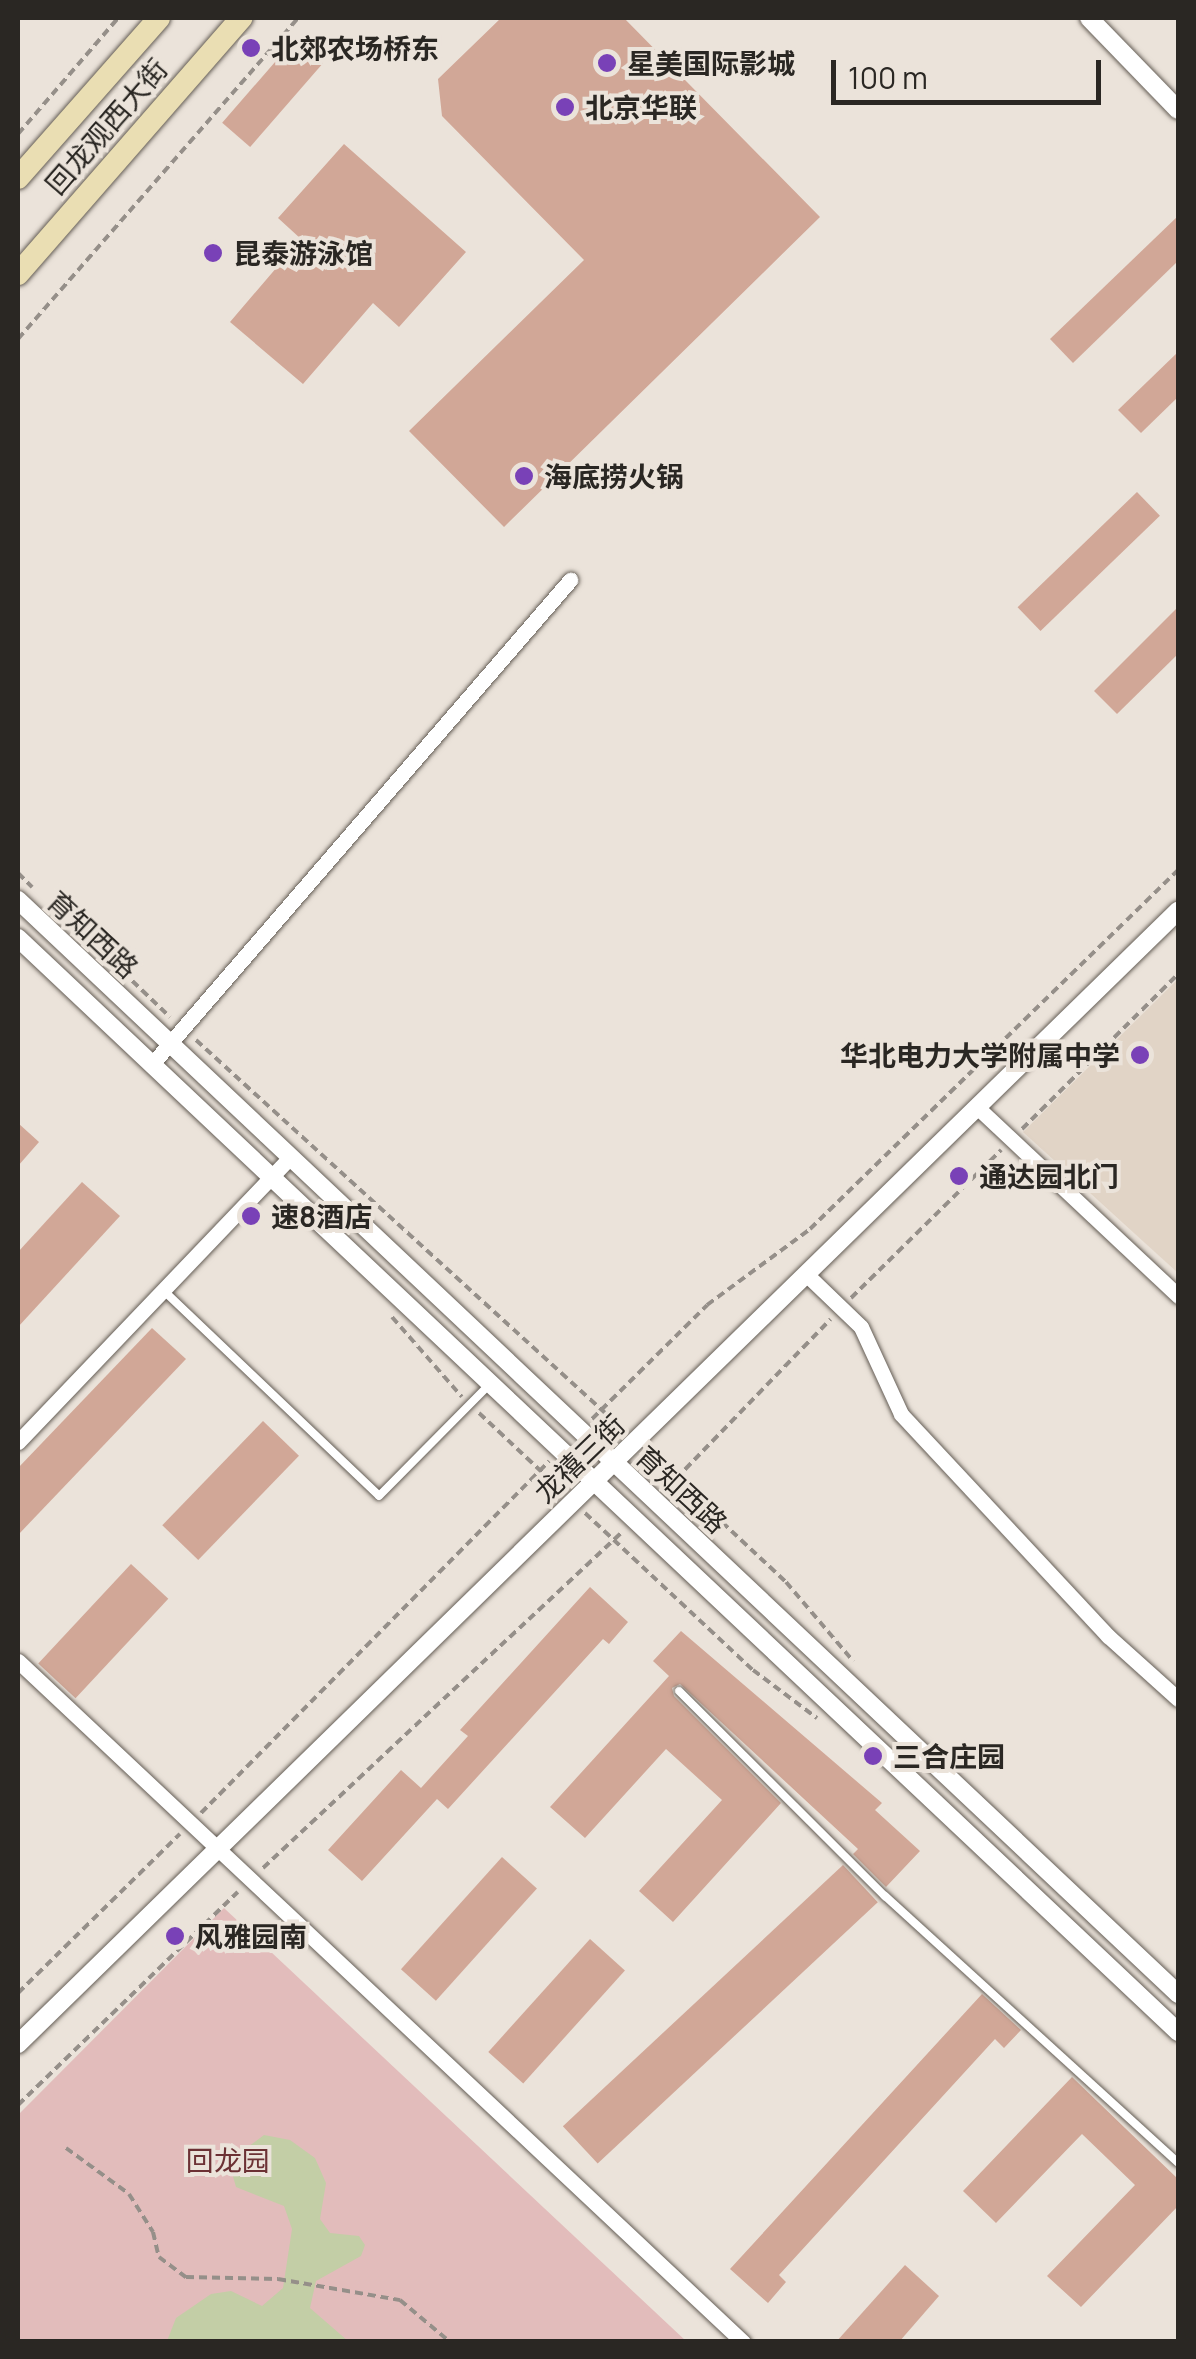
<!DOCTYPE html>
<html>
<head>
<meta charset="utf-8">
<style>
  body { margin:0 }
  #map { position:relative; width:1196px; height:2359px; overflow:hidden; background:#ebe3da; font-family:Manrope,"Noto Sans SC",sans-serif }
  div>[style] { position:absolute }
  .built>* { inset:0; background:#e1d4c6 }
  .green>* { inset:0; background:#e2bcbb }
  .water>* { inset:0; background:#c3cea6 }
  .building>* { inset:0; background:#d1a797; transform-origin:0 0 }
  .path>* { height:4px; margin-top:-2px; transform-origin:0; background:repeating-linear-gradient(90deg,#958f89 0 8px,transparent 0 13px) }
  .roads { filter:drop-shadow(0 0 2px #645d55) drop-shadow(0 0 2px #645d55) }
  .service>* { height:8px; margin:-4px; padding:0 4px; transform-origin:4px; border-radius:4px; background:#fff }
  .minor>* { height:15px; margin:-7.5px; padding:0 7.5px; transform-origin:7.5px; border-radius:7.5px; background:#fff }
  .tertiary>* { height:18px; margin:-9px; padding:0 9px; transform-origin:9px; border-radius:9px; background:#fff }
  .primary>* { height:22px; margin:-11px; padding:0 11px; transform-origin:11px; border-radius:11px; background:#eadeb3 }
  .dots>* { width:28px; height:28px; translate:-50% -50%; box-sizing:border-box; border:5px solid #ebe3da; border-radius:50% }
  span { translate:-50% -50%; white-space:nowrap; text-align:center; line-height:1.15; -webkit-text-stroke:8px #ebe3da; paint-order:stroke }
  .poi-label { font-size:28px; color:#2a2723; font-weight:700 }
  .left { translate:0 -50%; text-align:left }
  .right { translate:-100% -50%; text-align:right }
  .street-label { font-size:28px; color:#2a2723 }
  .park-label { font-size:28px; color:#6c3134 }
  .frame { position:absolute; inset:0; border:20px solid #2a2723; pointer-events:none }
  .scale { position:absolute; left:831px; top:60px; width:270px; height:45px; box-sizing:border-box; border:5px solid #2a2723; border-top:0; padding-left:12px; font-size:30px; line-height:35px; white-space:nowrap; color:#2a2723; -webkit-text-stroke:8px #ebe3da; paint-order:stroke }
</style>
</head>
<body>
<div id="map">
  <div class="built">
    <i style="clip-path:polygon(1178px 979px,1178px 1273px,1023px 1132px)"></i>
  </div>
  <div class="green">
    <i style="clip-path:polygon(224px 1908px,686px 2341px,18px 2342px,18px 2115px)"></i>
  </div>
  <div class="water">
    <i style="clip-path:polygon(264px 2135px,290px 2140px,315px 2158px,326px 2183px,320px 2219px,330px 2233px,359px 2236px,365px 2245px,361px 2256px,316px 2281px,310px 2308px,348px 2341px,167px 2341px,176px 2318px,211px 2294px,231px 2291px,262px 2306px,283px 2288px,292px 2229px,284px 2206px,236px 2187px,232px 2173px,237px 2155px)"></i>
  </div>
  <div class="building">
    <i style="clip-path:polygon(501px 18px,624px 18px,820px 217px,504px 527px,409px 431px,584px 260px,442px 116px,438px 79px)"></i>
    <i style="left:295px;top:39px;width:37px;height:111px;rotate:41deg"></i>
    <i style="clip-path:polygon(344px 144px,466px 252px,399px 327px,373px 303px,303px 384px,230px 322px,301px 239px,278px 218px)"></i>
    <i style="clip-path:polygon(1178px 216px,1178px 261px,1073px 363px,1050px 339px)"></i>
    <i style="clip-path:polygon(1178px 352px,1178px 397px,1141px 433px,1118px 410px)"></i>
    <i style="left:1137px;top:492px;width:33px;height:166px;rotate:46deg"></i>
    <i style="clip-path:polygon(1178px 607px,1178px 654px,1117px 714px,1094px 691px)"></i>
    <i style="clip-path:polygon(18px 1123px,39px 1142px,18px 1166px)"></i>
    <i style="clip-path:polygon(82px 1182px,120px 1216px,18px 1327px,18px 1252px)"></i>
    <i style="clip-path:polygon(152px 1328px,186px 1359px,18px 1535px,18px 1468px)"></i>
    <i style="left:263px;top:1421px;width:50px;height:145px;rotate:44deg"></i>
    <i style="left:131px;top:1564px;width:51px;height:136px;rotate:43deg"></i>
    <i style="clip-path:polygon(590px 1587px,628px 1622px,609px 1644px,603px 1639px,448px 1809px,437px 1799px,362px 1881px,328px 1850px,401px 1770px,421px 1788px,468px 1736px,460px 1730px)"></i>
    <i style="clip-path:polygon(681px 1631px,882px 1803px,875px 1810px,920px 1851px,886px 1887px,853px 1854px,858px 1849px,680px 1684px,672px 1688px,674px 1696px,781px 1803px,673px 1922px,639px 1891px,722px 1800px,666px 1749px,585px 1838px,550px 1807px,669px 1676px,653px 1661px)"></i>
    <i style="left:502px;top:1857px;width:47px;height:151px;rotate:42deg"></i>
    <i style="left:843px;top:1865px;width:51px;height:383px;rotate:47deg"></i>
    <i style="left:590px;top:1939px;width:47px;height:152px;rotate:42deg"></i>
    <i style="clip-path:polygon(982px 1994px,1021px 2030px,1004px 2048px,995px 2039px,779px 2275px,786px 2282px,768px 2303px,730px 2269px)"></i>
    <i style="clip-path:polygon(1072px 2077px,1178px 2179px,1178px 2206px,1081px 2307px,1047px 2276px,1135px 2185px,1082px 2134px,996px 2223px,963px 2191px)"></i>
    <i style="clip-path:polygon(905px 2265px,939px 2296px,899px 2342px,836px 2342px)"></i>
  </div>
  <div class="path">
    <i style="left:18px;top:134px;width:153px;rotate:-49.2deg"></i>
    <i style="left:18px;top:339px;width:426px;rotate:-48.9deg"></i>
    <i style="left:18px;top:873px;width:20px;rotate:45deg"></i>
    <i style="left:123px;top:972px;width:65px;rotate:43.8deg"></i>
    <i style="left:196px;top:1040px;width:580px;rotate:42.35deg"></i>
    <i style="left:1022px;top:1129px;width:220px;rotate:-44.8deg"></i>
    <i style="left:851px;top:1298px;width:211px;rotate:-44.6deg"></i>
    <i style="left:392px;top:1317px;width:106px;rotate:48.8deg"></i>
    <i style="left:479px;top:1413px;width:111px;rotate:43.2deg"></i>
    <i style="left:592px;top:1419px;width:162px;rotate:-44.7deg"></i>
    <i style="left:707px;top:1305px;width:128px;rotate:-36.4deg"></i>
    <i style="left:810px;top:1229px;width:514px;rotate:-44.29deg"></i>
    <i style="left:646px;top:1451px;width:192px;rotate:43.1deg"></i>
    <i style="left:786px;top:1582px;width:104px;rotate:49.7deg"></i>
    <i style="left:667px;top:1488px;width:235px;rotate:-45.9deg"></i>
    <i style="left:585px;top:1513px;width:230px;rotate:43.1deg"></i>
    <i style="left:753px;top:1670px;width:80px;rotate:36.9deg"></i>
    <i style="left:201px;top:1813px;width:495px;rotate:-45.3deg"></i>
    <i style="left:263px;top:1868px;width:490px;rotate:-43.1deg"></i>
    <i style="left:18px;top:1993px;width:227px;rotate:-44.5deg"></i>
    <i style="left:18px;top:2105px;width:306px;rotate:-44.1deg"></i>
    <i style="left:66px;top:2148px;width:78px;rotate:36.1deg"></i>
    <i style="left:129px;top:2194px;width:45px;rotate:57.7deg"></i>
    <i style="left:153px;top:2232px;width:26px;rotate:77deg"></i>
    <i style="left:159px;top:2257px;width:34px;rotate:37deg"></i>
    <i style="left:186px;top:2277px;width:92px;rotate:1.2deg"></i>
    <i style="left:278px;top:2279px;width:124px;rotate:9.8deg"></i>
    <i style="left:400px;top:2300px;width:65px;rotate:40deg"></i>
  </div>
  <div class="roads">
    <div class="service">
      <i style="left:163px;top:1290px;width:298px;rotate:43.6deg"></i>
      <i style="left:379px;top:1496px;width:158px;rotate:-45.3deg"></i>
      <i style="left:679px;top:1691px;width:291px;rotate:44.9deg"></i>
      <i style="left:885px;top:1896px;width:396px;rotate:42.3deg"></i>
    </div>
    <div class="minor">
      <i style="left:152px;top:1064px;width:640px;rotate:-49.18deg"></i>
      <i style="left:977px;top:1107px;width:276px;rotate:43.2deg"></i>
      <i style="left:806px;top:1274px;width:76px;rotate:43.9deg"></i>
      <i style="left:861px;top:1327px;width:96px;rotate:65.3deg"></i>
      <i style="left:901px;top:1414px;width:304px;rotate:47deg"></i>
      <i style="left:1108px;top:1636px;width:94px;rotate:42deg"></i>
      <i style="left:18px;top:1442px;width:394px;rotate:-46.3deg"></i>
      <i style="left:18px;top:1661px;width:995px;rotate:43.21deg"></i>
    </div>
    <div class="tertiary">
      <i style="left:1089px;top:18px;width:128px;rotate:45.9deg"></i>
      <i style="left:18px;top:900px;width:1595px;rotate:43.32deg"></i>
      <i style="left:18px;top:938px;width:1595px;rotate:43.32deg"></i>
      <i style="left:18px;top:2044px;width:1622px;rotate:-44.33deg"></i>
    </div>
    <div class="primary">
      <i style="left:18px;top:178px;width:213px;rotate:-48.6deg"></i>
      <i style="left:18px;top:274px;width:340px;rotate:-48.9deg"></i>
    </div>
  </div>
  <div class="dots">
    <i style="left:251px;top:48px;background:#7941b7"></i>
    <i style="left:607px;top:63px;background:#7941b7"></i>
    <i style="left:565px;top:107px;background:#7941b7"></i>
    <i style="left:213px;top:253px;background:#7941b7"></i>
    <i style="left:524px;top:476px;background:#7941b7"></i>
    <i style="left:1140px;top:1055px;background:#7941b7"></i>
    <i style="left:959px;top:1176px;background:#7941b7"></i>
    <i style="left:251px;top:1216px;background:#7941b7"></i>
    <i style="left:873px;top:1756px;background:#7941b7"></i>
    <i style="left:175px;top:1936px;background:#7941b7"></i>
  </div>
  <div class="poi-label">
    <span class="left" style="left:271px;top:48px">北郊农场桥东</span>
    <span class="left" style="left:627px;top:63px">星美国际影城</span>
    <span class="left" style="left:585px;top:107px">北京华联</span>
    <span class="left" style="left:233px;top:253px">昆泰游泳馆</span>
    <span class="left" style="left:544px;top:476px">海底捞火锅</span>
    <span class="right" style="left:1120px;top:1055px">华北电力大学附属中学</span>
    <span class="left" style="left:979px;top:1176px">通达园北门</span>
    <span class="left" style="left:271px;top:1216px">速8酒店</span>
    <span class="left" style="left:893px;top:1756px">三合庄园</span>
    <span class="left" style="left:195px;top:1936px">风雅园南</span>
  </div>
  <div class="street-label">
    <span style="left:106px;top:126px;rotate:-49deg">回龙观西大街</span>
    <span style="left:93px;top:934px;rotate:43deg">育知西路</span>
    <span style="left:579px;top:1458px;rotate:-44deg">龙禧三街</span>
    <span style="left:682px;top:1489px;rotate:43deg">育知西路</span>
  </div>
  <div class="park-label">
    <span style="left:228px;top:2160px">回龙园</span>
  </div>
  <div class="frame"></div>
  <div class="scale">100 m</div>
</div>
</body>
</html>
